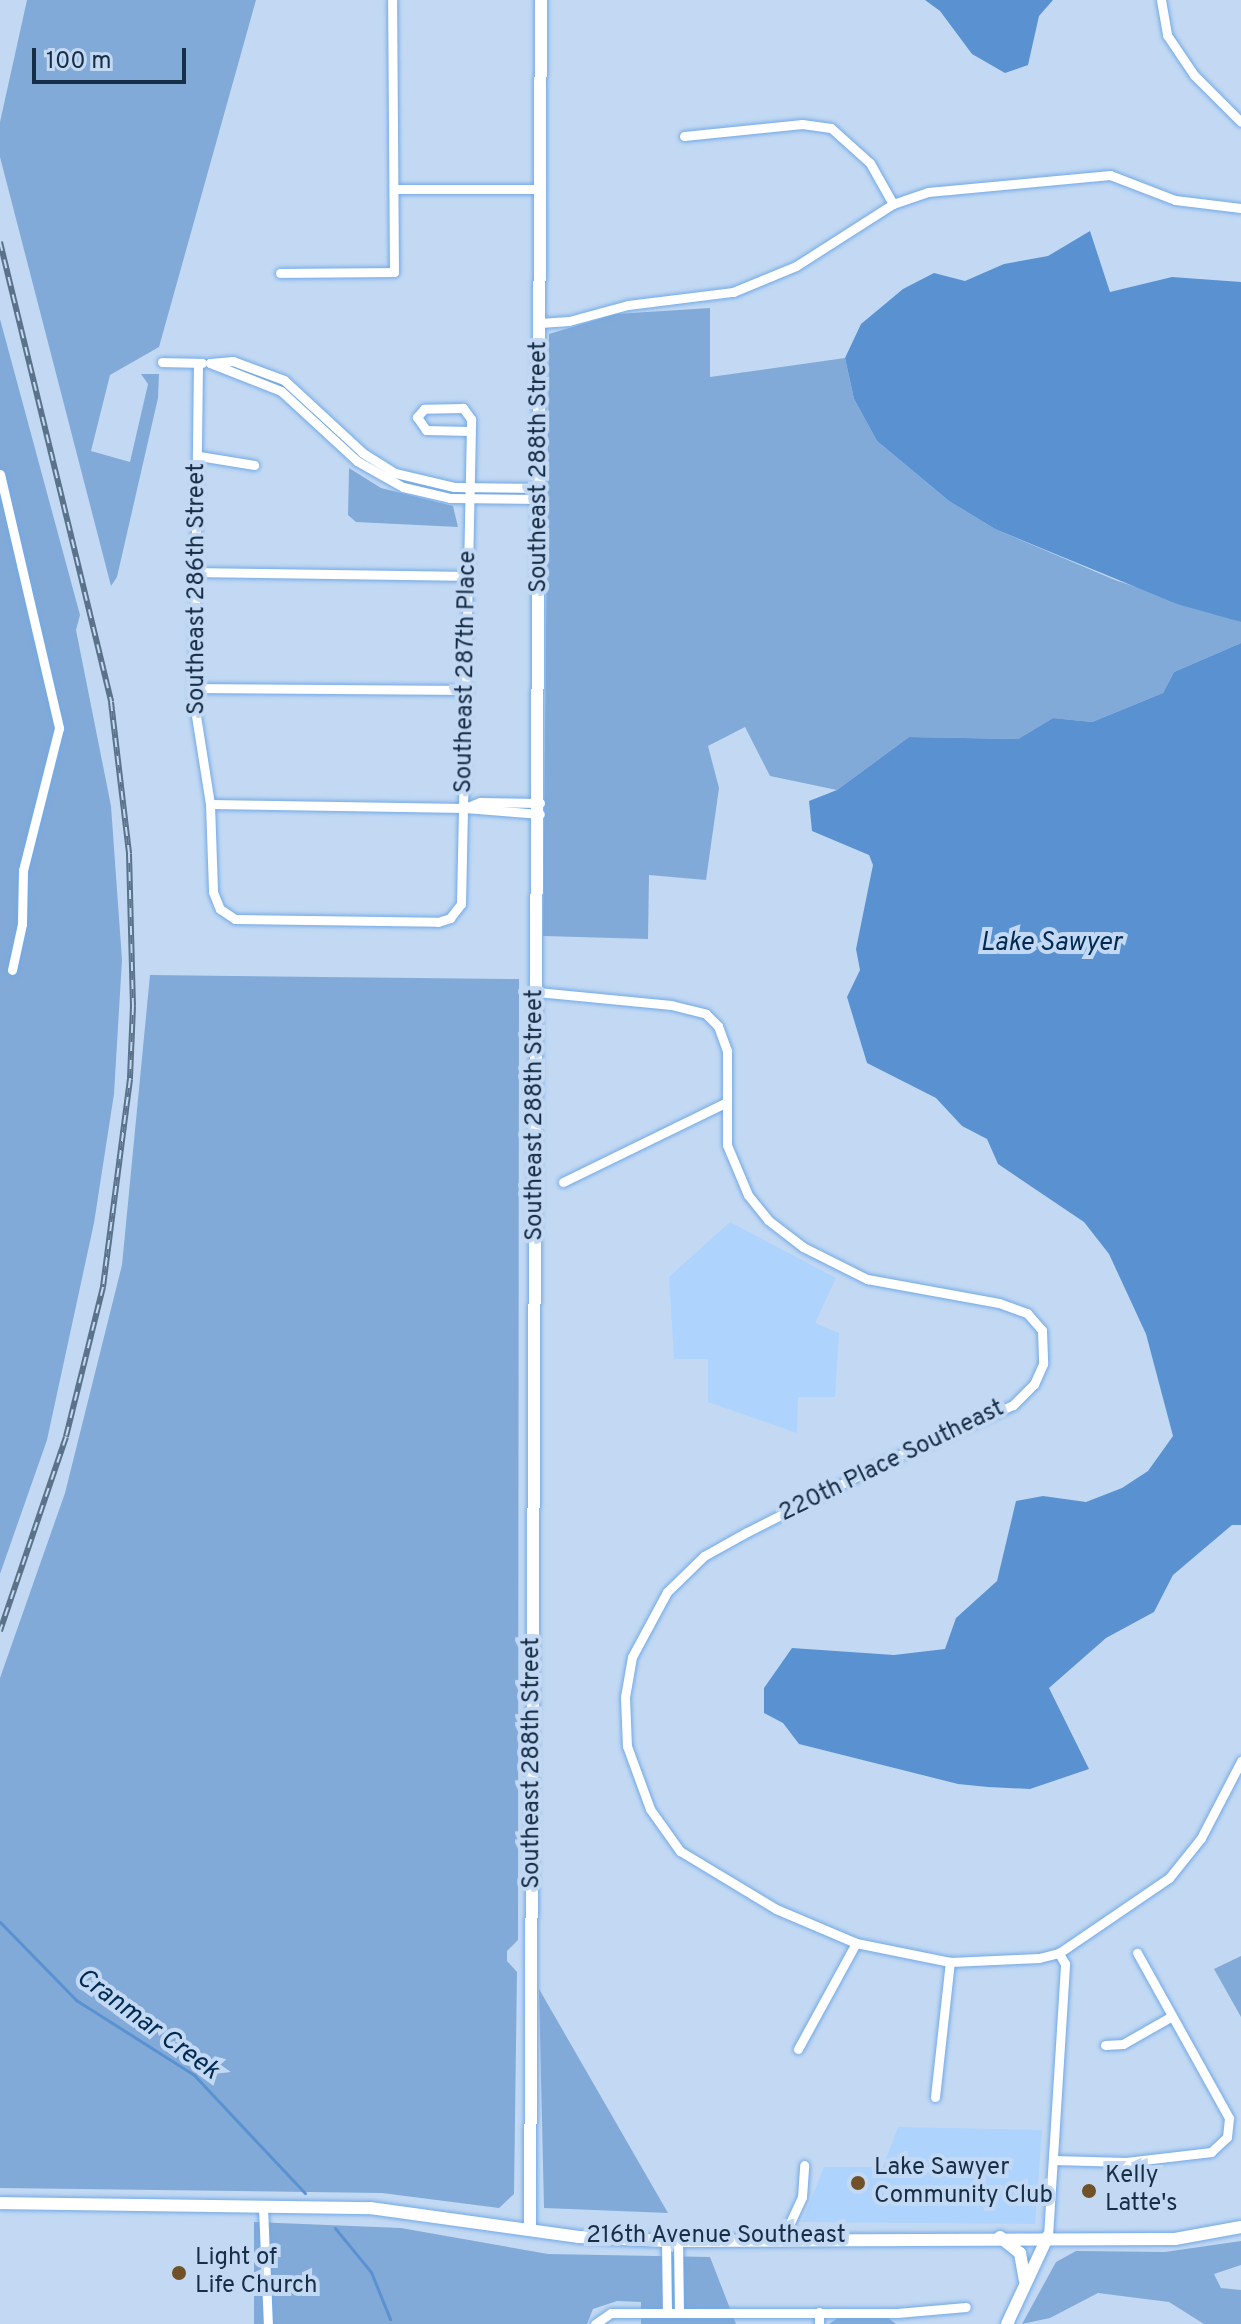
<!DOCTYPE html>
<html>
<head>
<meta charset="utf-8">
<style>
  body { margin:0 }
  #map { position:relative; width:1241px; height:2324px; overflow:hidden; background:#c3d9f3; font-family:Overpass,sans-serif }
  div>[style] { position:absolute }
  .built>* { inset:0; background:#aed3fd }
  .green>* { inset:0; background:#82aad8 }
  .water>* { inset:0; background:#5a92d1 }
  .stream>* { height:3px; margin:-1.5px; padding:0 1.5px; transform-origin:1.5px; border-radius:1.5px; background:#5a92d1 }
  .roads { filter:drop-shadow(0 0 2px #72a9e6) drop-shadow(0 0 2px #72a9e6) }
  .minor>* { height:9px; margin:-4.5px; padding:0 4.5px; transform-origin:4.5px; border-radius:4.5px; background:#fff }
  .tertiary>* { height:12px; margin:-6px; padding:0 6px; transform-origin:6px; border-radius:6px; background:#fff }
  .rail>* { height:6px; margin-top:-3px; transform-origin:0; background:repeating-linear-gradient(90deg,#c3d9f3 0 9px,#5b728b 0 18px); box-sizing:border-box; border-block:2px solid #5b728b }
  .dots>* { width:22px; height:22px; translate:-50% -50%; box-sizing:border-box; border:4px solid #c3d9f3; border-radius:50% }
  span { translate:-50% -50%; white-space:nowrap; text-align:center; line-height:1.15; -webkit-text-stroke:8px #c3d9f3; paint-order:stroke }
  .street-label { font-size:24px; color:#172e47 }
  .poi-label { font-size:24px; color:#172e47 }
  .left { translate:0 -50%; text-align:left }
  .water-label { font-size:26px; color:#002a52; font-style:italic }
  .scale { position:absolute; left:32px; top:48px; width:154px; height:36px; box-sizing:border-box; border:4px solid #172e47; border-top:0; padding-left:10px; font-size:24px; line-height:28px; white-space:nowrap; color:#172e47; -webkit-text-stroke:6px #c3d9f3; paint-order:stroke }
</style>
</head>
<body>
<div id="map">
  <div class="built">
    <i style="clip-path:polygon(730px 1222px,836px 1278px,815px 1323px,839px 1333px,835px 1397px,798px 1397px,797px 1433px,708px 1402px,708px 1359px,674px 1359px,669px 1277px)"></i>
    <i style="clip-path:polygon(898px 2127px,1042px 2130px,1035px 2224px,802px 2222px,824px 2167px,883px 2167px)"></i>
  </div>
  <div class="green">
    <i style="clip-path:polygon(27px 0,256px 0,159px 347px,110px 375px,91px 451px,130px 462px,148px 384px,141px 374px,159px 374px,158px 398px,117px 577px,111px 586px,0 157px,0 122px)"></i>
    <i style="clip-path:polygon(710px 308px,710px 377px,845px 358px,854px 399px,877px 441px,949px 501px,995px 529px,1115px 580px,1241px 622px,1241px 643px,1174px 672px,1163px 693px,1092px 722px,1053px 718px,1018px 739px,909px 737px,837px 790px,770px 776px,745px 727px,708px 746px,719px 788px,706px 880px,649px 875px,648px 939px,543px 936px,549px 334px,616px 314px)"></i>
    <i style="clip-path:polygon(0 319px,80px 615px,76px 630px,111px 806px,122px 960px,114px 1094px,94px 1223px,47px 1440px,0 1574px)"></i>
    <i style="clip-path:polygon(349px 468px,381px 488px,453px 506px,458px 527px,356px 522px,348px 515px)"></i>
    <i style="clip-path:polygon(150px 975px,519px 979px,518px 1940px,507px 1951px,507px 1961px,517px 1972px,514px 2194px,499px 2208px,382px 2193px,0 2188px,0 1678px,65px 1493px,122px 1265px)"></i>
    <i style="clip-path:polygon(1241px 1956px,1241px 2017px,1214px 1969px)"></i>
    <i style="clip-path:polygon(539px 1989px,668px 2213px,544px 2208px)"></i>
    <i style="clip-path:polygon(254px 2222px,401px 2228px,548px 2254px,710px 2257px,736px 2324px,641px 2324px,641px 2302px,617px 2301px,593px 2309px,587px 2324px,254px 2324px)"></i>
    <i style="clip-path:polygon(1241px 2241px,1241px 2265px,1214px 2274px,1221px 2288px,1241px 2290px,1241px 2324px,1204px 2324px,1169px 2302px,1098px 2293px,1050px 2318px,1022px 2324px,1056px 2262px,1076px 2251px,1165px 2252px)"></i>
    <i style="clip-path:polygon(838px 2318px,888px 2318px,896px 2324px,829px 2324px)"></i>
  </div>
  <div class="water">
    <i style="clip-path:polygon(925px 0,1053px 0,1039px 16px,1028px 65px,1005px 73px,972px 54px,940px 11px)"></i>
    <i style="clip-path:polygon(1090px 231px,1110px 292px,1172px 277px,1241px 282px,1241px 622px,1177px 604px,995px 529px,949px 501px,877px 441px,854px 399px,845px 358px,861px 324px,903px 289px,934px 273px,965px 281px,1004px 264px,1048px 256px)"></i>
    <i style="clip-path:polygon(1241px 643px,1241px 1525px,1232px 1525px,1173px 1575px,1154px 1612px,1106px 1638px,1049px 1688px,1089px 1769px,1030px 1789px,988px 1787px,958px 1784px,799px 1744px,783px 1723px,764px 1713px,764px 1688px,792px 1648px,894px 1655px,945px 1649px,956px 1618px,997px 1581px,1016px 1501px,1043px 1496px,1086px 1502px,1122px 1488px,1148px 1471px,1173px 1436px,1146px 1334px,1109px 1254px,1084px 1222px,998px 1164px,987px 1139px,962px 1126px,936px 1098px,867px 1063px,847px 997px,860px 970px,856px 949px,873px 865px,869px 855px,812px 831px,809px 801px,837px 790px,909px 737px,1018px 739px,1053px 718px,1092px 722px,1163px 693px,1174px 672px)"></i>
  </div>
  <div class="stream">
    <i style="left:0;top:1922px;width:109px;rotate:45.7deg"></i>
    <i style="left:76px;top:2000px;width:140px;rotate:32.4deg"></i>
    <i style="left:194px;top:2075px;width:162px;rotate:46.8deg"></i>
    <i style="left:335px;top:2228px;width:57px;rotate:50.7deg"></i>
    <i style="left:371px;top:2272px;width:51px;rotate:68deg"></i>
  </div>
  <div class="roads">
    <div class="minor">
      <i style="left:1161px;top:0;width:36px;rotate:80deg"></i>
      <i style="left:1167px;top:35px;width:48px;rotate:56deg"></i>
      <i style="left:1194px;top:75px;width:66px;rotate:45deg"></i>
      <i style="left:684px;top:136px;width:119px;rotate:-5.8deg"></i>
      <i style="left:802px;top:124px;width:29px;rotate:8deg"></i>
      <i style="left:831px;top:128px;width:52px;rotate:41.9deg"></i>
      <i style="left:870px;top:163px;width:47px;rotate:60.7deg"></i>
      <i style="left:395px;top:189px;width:145px"></i>
      <i style="left:280px;top:273px;width:114px;rotate:-0.5deg"></i>
      <i style="left:394px;top:272px;width:272px;rotate:-90.4deg"></i>
      <i style="left:540px;top:323px;width:29px;rotate:-4deg"></i>
      <i style="left:569px;top:321px;width:61px;rotate:-15.2deg"></i>
      <i style="left:628px;top:305px;width:106px;rotate:-7.1deg"></i>
      <i style="left:733px;top:292px;width:68px;rotate:-22.4deg"></i>
      <i style="left:796px;top:266px;width:115px;rotate:-32.6deg"></i>
      <i style="left:893px;top:204px;width:37px;rotate:-19deg"></i>
      <i style="left:928px;top:192px;width:183px;rotate:-5.3deg"></i>
      <i style="left:1110px;top:175px;width:70px;rotate:21deg"></i>
      <i style="left:1175px;top:200px;width:66px;rotate:6.9deg"></i>
      <i style="left:162px;top:362px;width:40px;rotate:1.4deg"></i>
      <i style="left:198px;top:363px;width:340px;rotate:90.7deg"></i>
      <i style="left:194px;top:703px;width:102px;rotate:81deg"></i>
      <i style="left:210px;top:804px;width:88px;rotate:88deg"></i>
      <i style="left:213px;top:892px;width:18px;rotate:68deg"></i>
      <i style="left:220px;top:909px;width:18px;rotate:34deg"></i>
      <i style="left:235px;top:919px;width:203px;rotate:0.8deg"></i>
      <i style="left:438px;top:922px;width:13px;rotate:-18deg"></i>
      <i style="left:450px;top:918px;width:18px;rotate:-52deg"></i>
      <i style="left:461px;top:904px;width:485px;rotate:-88.8deg"></i>
      <i style="left:471px;top:419px;width:14px;rotate:-126deg"></i>
      <i style="left:463px;top:408px;width:39px;rotate:179deg"></i>
      <i style="left:424px;top:409px;width:11px;rotate:131deg"></i>
      <i style="left:417px;top:417px;width:16px;rotate:55deg"></i>
      <i style="left:426px;top:430px;width:44px;rotate:1.3deg"></i>
      <i style="left:199px;top:456px;width:56px;rotate:9.3deg"></i>
      <i style="left:0;top:474px;width:261px;rotate:76.9deg"></i>
      <i style="left:59px;top:728px;width:146px;rotate:104.2deg"></i>
      <i style="left:23px;top:870px;width:54px;rotate:91.1deg"></i>
      <i style="left:22px;top:924px;width:47px;rotate:102.3deg"></i>
      <i style="left:541px;top:488px;width:87px;rotate:-179.3deg"></i>
      <i style="left:454px;top:487px;width:61px;rotate:-166.7deg"></i>
      <i style="left:395px;top:473px;width:39px;rotate:-148deg"></i>
      <i style="left:362px;top:452px;width:106px;rotate:-137.3deg"></i>
      <i style="left:284px;top:380px;width:54px;rotate:-159.6deg"></i>
      <i style="left:233px;top:361px;width:23px;rotate:175deg"></i>
      <i style="left:210px;top:363px;width:76px;rotate:21.5deg"></i>
      <i style="left:281px;top:391px;width:103px;rotate:42.6deg"></i>
      <i style="left:357px;top:461px;width:53px;rotate:29.5deg"></i>
      <i style="left:403px;top:487px;width:48px;rotate:13.2deg"></i>
      <i style="left:450px;top:498px;width:92px;rotate:0.6deg"></i>
      <i style="left:195px;top:572px;width:274px;rotate:0.8deg"></i>
      <i style="left:194px;top:688px;width:273px;rotate:0.4deg"></i>
      <i style="left:540px;top:803px;width:60px;rotate:-179deg"></i>
      <i style="left:480px;top:802px;width:16px;rotate:158deg"></i>
      <i style="left:465px;top:808px;width:75px;rotate:4.6deg"></i>
      <i style="left:210px;top:804px;width:255px;rotate:0.9deg"></i>
      <i style="left:537px;top:992px;width:135px;rotate:5.5deg"></i>
      <i style="left:671px;top:1005px;width:36px;rotate:14deg"></i>
      <i style="left:706px;top:1014px;width:17px;rotate:45deg"></i>
      <i style="left:718px;top:1026px;width:27px;rotate:70deg"></i>
      <i style="left:727px;top:1051px;width:94px;rotate:90deg"></i>
      <i style="left:727px;top:1145px;width:54px;rotate:67.2deg"></i>
      <i style="left:748px;top:1195px;width:32px;rotate:51deg"></i>
      <i style="left:768px;top:1220px;width:44px;rotate:37.6deg"></i>
      <i style="left:803px;top:1247px;width:72px;rotate:26.6deg"></i>
      <i style="left:867px;top:1279px;width:134px;rotate:10.3deg"></i>
      <i style="left:999px;top:1303px;width:30px;rotate:20deg"></i>
      <i style="left:1027px;top:1313px;width:23px;rotate:49deg"></i>
      <i style="left:1042px;top:1330px;width:34px;rotate:88deg"></i>
      <i style="left:1043px;top:1364px;width:22px;rotate:114deg"></i>
      <i style="left:1034px;top:1384px;width:30px;rotate:135deg"></i>
      <i style="left:1013px;top:1405px;width:136px;rotate:156.1deg"></i>
      <i style="left:889px;top:1460px;width:159px;rotate:153.1deg"></i>
      <i style="left:747px;top:1532px;width:49px;rotate:150.8deg"></i>
      <i style="left:704px;top:1556px;width:52px;rotate:135.8deg"></i>
      <i style="left:667px;top:1592px;width:74px;rotate:118.3deg"></i>
      <i style="left:632px;top:1657px;width:41px;rotate:99.9deg"></i>
      <i style="left:625px;top:1697px;width:49px;rotate:87.7deg"></i>
      <i style="left:627px;top:1746px;width:67px;rotate:69.9deg"></i>
      <i style="left:650px;top:1809px;width:52px;rotate:54.5deg"></i>
      <i style="left:680px;top:1851px;width:112px;rotate:31.1deg"></i>
      <i style="left:776px;top:1909px;width:87px;rotate:23deg"></i>
      <i style="left:856px;top:1943px;width:96px;rotate:11.4deg"></i>
      <i style="left:950px;top:1962px;width:89px;rotate:-2.6deg"></i>
      <i style="left:1039px;top:1958px;width:21px;rotate:-14deg"></i>
      <i style="left:1059px;top:1953px;width:133px;rotate:-34.3deg"></i>
      <i style="left:1169px;top:1878px;width:51px;rotate:-51.3deg"></i>
      <i style="left:1201px;top:1838px;width:87px;rotate:-62.5deg"></i>
      <i style="left:563px;top:1182px;width:180px;rotate:-26deg"></i>
      <i style="left:1105px;top:2045px;width:18px;rotate:-3deg"></i>
      <i style="left:1123px;top:2044px;width:56px;rotate:-29.7deg"></i>
      <i style="left:798px;top:2049px;width:121px;rotate:-61.3deg"></i>
      <i style="left:935px;top:2097px;width:136px;rotate:-83.7deg"></i>
      <i style="left:1053px;top:2160px;width:73px;rotate:1.6deg"></i>
      <i style="left:1126px;top:2162px;width:86px;rotate:-6.7deg"></i>
      <i style="left:1211px;top:2152px;width:22px;rotate:-43deg"></i>
      <i style="left:1227px;top:2137px;width:19px;rotate:-84deg"></i>
      <i style="left:1229px;top:2118px;width:189px;rotate:-119.1deg"></i>
      <i style="left:263px;top:2207px;width:117px;rotate:87.6deg"></i>
      <i style="left:1048px;top:2236px;width:273px;rotate:-86.4deg"></i>
      <i style="left:1065px;top:1964px;width:13px;rotate:-119deg"></i>
      <i style="left:783px;top:2238px;width:45px;rotate:-65.1deg"></i>
      <i style="left:802px;top:2197px;width:32px;rotate:-86deg"></i>
      <i style="left:666px;top:2241px;width:71px;rotate:89.2deg"></i>
      <i style="left:678px;top:2241px;width:71px;rotate:89.2deg"></i>
      <i style="left:595px;top:2324px;width:19px;rotate:-35deg"></i>
      <i style="left:611px;top:2313px;width:286px"></i>
      <i style="left:897px;top:2313px;width:69px;rotate:-5deg"></i>
      <i style="left:819px;top:2324px;width:12px;rotate:-90deg"></i>
    </div>
    <div class="tertiary">
      <i style="left:0;top:2203px;width:370px;rotate:0.8deg"></i>
      <i style="left:370px;top:2208px;width:211px;rotate:7.9deg"></i>
      <i style="left:579px;top:2237px;width:87px;rotate:2.6deg"></i>
      <i style="left:666px;top:2241px;width:509px;rotate:-0.23deg"></i>
      <i style="left:1175px;top:2239px;width:67px;rotate:-10.3deg"></i>
      <i style="left:530px;top:2229px;width:2229px;rotate:-89.72deg"></i>
      <i style="left:1000px;top:2237px;width:26px;rotate:39deg"></i>
      <i style="left:1020px;top:2253px;width:27px;rotate:80deg"></i>
      <i style="left:1007px;top:2324px;width:97px;rotate:-65deg"></i>
    </div>
  </div>
  <div class="rail">
    <i style="left:0;top:242px;width:473px;rotate:76.4deg"></i>
    <i style="left:111px;top:702px;width:153px;rotate:83.2deg"></i>
    <i style="left:129px;top:854px;width:152px;rotate:88.5deg"></i>
    <i style="left:133px;top:1006px;width:73px;rotate:92.4deg"></i>
    <i style="left:130px;top:1079px;width:210px;rotate:97.4deg"></i>
    <i style="left:103px;top:1287px;width:154px;rotate:103.9deg"></i>
    <i style="left:66px;top:1437px;width:205px;rotate:108.8deg"></i>
  </div>
  <div class="dots">
    <i style="left:858px;top:2183px;background:#715127"></i>
    <i style="left:1089px;top:2191px;background:#715127"></i>
    <i style="left:179px;top:2273px;background:#715127"></i>
  </div>
  <div class="street-label">
    <span style="left:540px;top:467px;rotate:-90deg">Southeast 288th Street</span>
    <span style="left:198px;top:589px;rotate:-90deg">Southeast 286th Street</span>
    <span style="left:467px;top:672px;rotate:-89deg">Southeast 287th Place</span>
    <span style="left:536px;top:1115px;rotate:-90deg">Southeast 288th Street</span>
    <span style="left:892px;top:1462px;rotate:-26deg">220th Place Southeast</span>
    <span style="left:533px;top:1763px;rotate:-90deg">Southeast 288th Street</span>
    <span style="left:716px;top:2237px">216th Avenue Southeast</span>
  </div>
  <div class="poi-label">
    <span class="left" style="left:874px;top:2183px">Lake Sawyer<br>Community Club</span>
    <span class="left" style="left:1105px;top:2191px">Kelly<br>Latte's</span>
    <span class="left" style="left:195px;top:2273px">Light of<br>Life Church</span>
  </div>
  <div class="water-label">
    <span style="left:1051px;top:944px">Lake Sawyer</span>
    <span style="left:147px;top:2025px;rotate:36deg">Cranmar Creek</span>
  </div>
  <div class="scale">100 m</div>
</div>
</body>
</html>
